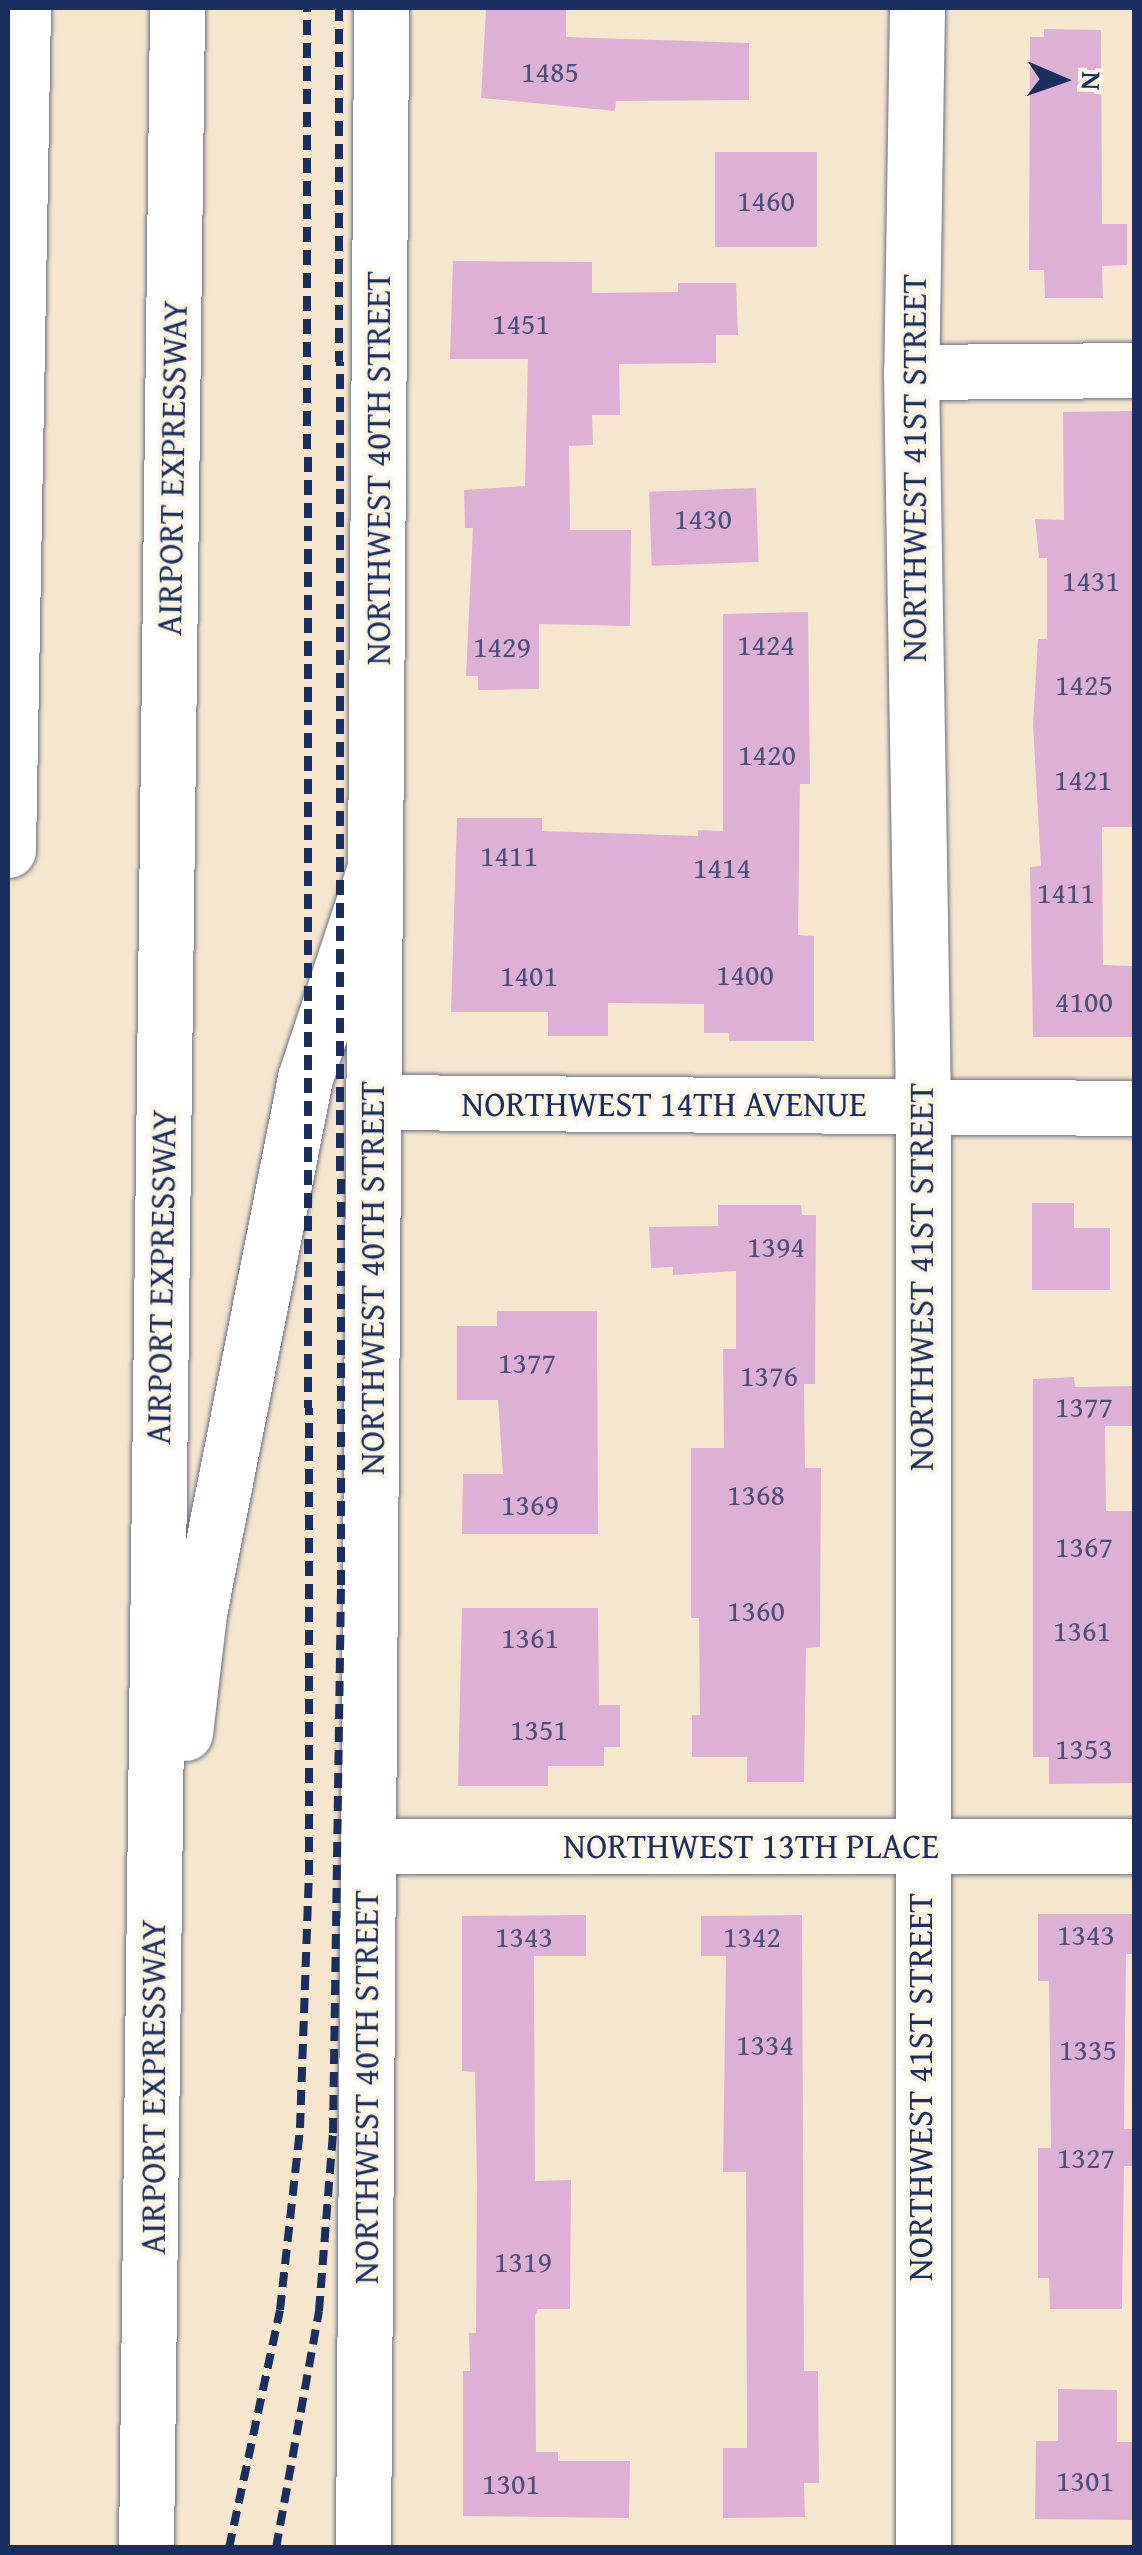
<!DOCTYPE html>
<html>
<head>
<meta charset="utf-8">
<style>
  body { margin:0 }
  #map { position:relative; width:1142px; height:2555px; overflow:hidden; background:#f6e6cd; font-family:"Gentium Book Plus",serif }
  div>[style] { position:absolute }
  .building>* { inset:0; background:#dfb0d5; transform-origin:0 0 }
  .roads { filter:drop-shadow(0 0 2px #686f85) drop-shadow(0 0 2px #686f85) }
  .street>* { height:55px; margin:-27.5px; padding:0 27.5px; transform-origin:27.5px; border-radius:27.5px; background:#fff }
  .secondary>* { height:55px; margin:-27.5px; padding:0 27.5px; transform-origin:27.5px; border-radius:27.5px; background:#fff }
  .highway>* { height:55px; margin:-27.5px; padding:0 27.5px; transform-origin:27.5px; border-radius:27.5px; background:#fff }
  .rail>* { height:8px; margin-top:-4px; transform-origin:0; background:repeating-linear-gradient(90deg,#1b2f5e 0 15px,transparent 0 23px) }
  span { translate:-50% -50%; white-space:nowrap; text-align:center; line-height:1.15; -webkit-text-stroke:8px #fcf5e5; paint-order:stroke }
  .number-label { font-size:30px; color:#4c4f7c }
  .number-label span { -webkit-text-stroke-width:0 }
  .street-label { font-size:35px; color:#1b2f5e }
  .frame { position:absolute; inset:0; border:10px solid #1b2f5e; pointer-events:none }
  .north { position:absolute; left:1012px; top:30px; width:100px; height:100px; -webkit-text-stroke:8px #fcf5e5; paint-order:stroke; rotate:92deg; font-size:28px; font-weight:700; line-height:40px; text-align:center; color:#1b2f5e }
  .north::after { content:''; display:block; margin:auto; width:35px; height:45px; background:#1b2f5e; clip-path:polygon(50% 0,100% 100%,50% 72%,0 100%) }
</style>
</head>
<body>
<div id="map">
  <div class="building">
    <i style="clip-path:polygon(486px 8px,566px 8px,566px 37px,749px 43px,749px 100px,616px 101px,615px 111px,481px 98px)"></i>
    <i style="clip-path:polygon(1044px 29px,1101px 30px,1102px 224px,1127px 224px,1127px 265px,1102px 266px,1103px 298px,1045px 298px,1044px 270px,1029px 270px,1030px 37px,1044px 37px)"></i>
    <i style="left:715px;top:152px;width:102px;height:95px"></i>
    <i style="clip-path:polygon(453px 261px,592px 262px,592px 293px,678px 292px,678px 283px,736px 283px,738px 335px,716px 335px,716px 363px,619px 364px,620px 415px,592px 415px,593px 445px,569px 446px,570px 530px,631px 530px,630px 626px,539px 624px,539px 689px,478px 690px,478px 676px,466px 676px,473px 528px,465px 528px,464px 490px,525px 486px,528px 359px,450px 359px)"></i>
    <i style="clip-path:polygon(1134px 411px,1134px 827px,1102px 827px,1103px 965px,1134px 966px,1134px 1037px,1033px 1037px,1030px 867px,1041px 866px,1033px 725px,1038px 639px,1047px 639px,1047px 558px,1039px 558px,1035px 519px,1064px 520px,1063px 412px)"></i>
    <i style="left:756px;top:488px;width:74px;height:107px;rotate:88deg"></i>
    <i style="clip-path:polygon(808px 612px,810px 784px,800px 784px,798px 935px,814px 936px,814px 1041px,729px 1041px,729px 1033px,704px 1033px,704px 1004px,608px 1003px,608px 1036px,548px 1036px,548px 1012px,451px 1012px,457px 818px,542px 818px,542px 831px,698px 836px,698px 830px,723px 831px,723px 614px)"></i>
    <i style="clip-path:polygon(1032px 1203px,1074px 1203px,1074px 1228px,1110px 1228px,1110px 1290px,1032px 1290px)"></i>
    <i style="clip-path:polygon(718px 1205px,801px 1205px,802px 1215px,816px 1215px,815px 1384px,804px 1384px,805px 1468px,821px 1468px,820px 1647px,806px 1648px,804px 1782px,747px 1782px,747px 1757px,692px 1757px,692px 1715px,700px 1715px,699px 1618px,691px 1618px,691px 1448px,724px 1448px,723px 1349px,736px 1349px,736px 1271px,673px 1275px,673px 1267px,651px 1268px,649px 1227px,718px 1226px)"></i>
    <i style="clip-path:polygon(497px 1311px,597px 1311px,598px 1534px,462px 1534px,463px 1474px,503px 1474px,498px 1400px,457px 1400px,457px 1326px,497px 1326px)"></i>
    <i style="clip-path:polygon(1074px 1377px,1075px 1387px,1134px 1386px,1134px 1426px,1105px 1426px,1106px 1511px,1134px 1511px,1133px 1783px,1049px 1784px,1049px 1757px,1033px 1757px,1033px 1379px)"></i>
    <i style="clip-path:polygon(462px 1608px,598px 1608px,599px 1705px,620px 1705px,620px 1747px,604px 1747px,604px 1766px,548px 1766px,548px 1786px,458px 1786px)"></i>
    <i style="clip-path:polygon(1038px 1914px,1134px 1914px,1134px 1954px,1126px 1954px,1124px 2129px,1134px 2129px,1134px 2166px,1124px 2166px,1122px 2309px,1050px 2309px,1049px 2278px,1038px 2278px,1038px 2148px,1051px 2148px,1049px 1981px,1038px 1981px)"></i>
    <i style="clip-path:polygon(586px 1915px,586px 1956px,534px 1956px,535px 2181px,571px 2180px,570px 2309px,538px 2309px,535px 2316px,536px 2452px,558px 2452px,558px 2461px,630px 2461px,629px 2518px,463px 2516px,463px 2371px,470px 2371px,469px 2333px,476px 2333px,477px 2181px,475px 2072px,462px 2071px,462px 1916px)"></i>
    <i style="clip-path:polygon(802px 1915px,804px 2371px,818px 2371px,819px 2483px,804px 2483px,805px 2517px,723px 2518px,723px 2448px,747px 2448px,746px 2172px,723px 2172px,726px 1956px,701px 1956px,701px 1916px)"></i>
    <i style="clip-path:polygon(1058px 2389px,1117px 2390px,1117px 2442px,1134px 2442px,1134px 2520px,1035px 2519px,1036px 2441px,1058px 2441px)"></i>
  </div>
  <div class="roads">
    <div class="street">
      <i style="left:917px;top:8px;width:364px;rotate:90.9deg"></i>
      <i style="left:911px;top:372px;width:734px;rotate:89.06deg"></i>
      <i style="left:923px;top:1106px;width:1442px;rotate:90deg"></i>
      <i style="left:911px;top:372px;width:223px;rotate:-0.5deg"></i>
      <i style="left:374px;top:1102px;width:760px;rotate:0.45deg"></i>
      <i style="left:368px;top:1846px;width:766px"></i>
    </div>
    <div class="secondary">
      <i style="left:363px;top:2548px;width:2540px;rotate:-89.59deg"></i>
    </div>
    <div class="highway">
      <i style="left:8px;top:850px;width:842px;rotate:-88.98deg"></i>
      <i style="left:185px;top:1733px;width:121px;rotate:-83.3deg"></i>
      <i style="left:199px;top:1613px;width:545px;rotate:-78.79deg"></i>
      <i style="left:305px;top:1078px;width:221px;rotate:-71.6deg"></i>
      <i style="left:146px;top:2548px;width:2540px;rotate:-89.3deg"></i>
    </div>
  </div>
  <div class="rail">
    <i style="left:229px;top:2548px;width:243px;rotate:-77.9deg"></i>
    <i style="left:280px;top:2310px;width:183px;rotate:-83.7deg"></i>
    <i style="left:300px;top:2128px;width:253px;rotate:-88deg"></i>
    <i style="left:309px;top:1875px;width:1867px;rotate:-90.06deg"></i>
    <i style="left:276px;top:2548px;width:241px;rotate:-79.7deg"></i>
    <i style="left:319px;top:2311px;width:179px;rotate:-85.5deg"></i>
    <i style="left:333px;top:2133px;width:548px;rotate:-89.16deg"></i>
    <i style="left:341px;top:1585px;width:1577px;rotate:-90.07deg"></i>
  </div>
  <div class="number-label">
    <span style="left:550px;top:71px">1485</span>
    <span style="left:766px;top:200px">1460</span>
    <span style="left:521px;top:323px">1451</span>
    <span style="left:703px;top:518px">1430</span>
    <span style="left:1091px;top:580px">1431</span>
    <span style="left:766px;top:644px">1424</span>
    <span style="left:502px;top:646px">1429</span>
    <span style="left:1084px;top:684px">1425</span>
    <span style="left:767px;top:754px">1420</span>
    <span style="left:1083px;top:779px">1421</span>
    <span style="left:509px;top:855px">1411</span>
    <span style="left:722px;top:867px">1414</span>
    <span style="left:1066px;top:892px">1411</span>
    <span style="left:745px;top:974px">1400</span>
    <span style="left:529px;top:975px">1401</span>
    <span style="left:1084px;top:1001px">4100</span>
    <span style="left:776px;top:1246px">1394</span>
    <span style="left:527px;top:1362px">1377</span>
    <span style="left:769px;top:1375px">1376</span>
    <span style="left:1084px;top:1406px">1377</span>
    <span style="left:756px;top:1494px">1368</span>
    <span style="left:530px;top:1504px">1369</span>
    <span style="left:1084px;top:1546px">1367</span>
    <span style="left:756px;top:1610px">1360</span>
    <span style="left:1082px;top:1630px">1361</span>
    <span style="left:530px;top:1637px">1361</span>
    <span style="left:539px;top:1729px">1351</span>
    <span style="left:1084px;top:1748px">1353</span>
    <span style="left:1086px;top:1934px">1343</span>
    <span style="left:524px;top:1936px">1343</span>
    <span style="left:752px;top:1936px">1342</span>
    <span style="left:765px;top:2044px">1334</span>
    <span style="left:1088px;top:2049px">1335</span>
    <span style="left:1086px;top:2157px">1327</span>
    <span style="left:523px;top:2261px">1319</span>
    <span style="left:1085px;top:2480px">1301</span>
    <span style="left:511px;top:2483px">1301</span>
  </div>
  <div class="street-label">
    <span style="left:172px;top:468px;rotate:-89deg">AIRPORT EXPRESSWAY</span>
    <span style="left:378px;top:468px;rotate:-90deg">NORTHWEST 40TH STREET</span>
    <span style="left:914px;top:468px;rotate:-90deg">NORTHWEST 41ST STREET</span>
    <span style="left:664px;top:1104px">NORTHWEST 14TH AVENUE</span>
    <span style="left:161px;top:1277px;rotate:-89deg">AIRPORT EXPRESSWAY</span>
    <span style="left:921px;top:1277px;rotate:-90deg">NORTHWEST 41ST STREET</span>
    <span style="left:372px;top:1278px;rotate:-90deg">NORTHWEST 40TH STREET</span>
    <span style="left:751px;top:1846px">NORTHWEST 13TH PLACE</span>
    <span style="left:153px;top:2087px;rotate:-90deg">AIRPORT EXPRESSWAY</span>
    <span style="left:366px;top:2087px;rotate:-90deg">NORTHWEST 40TH STREET</span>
    <span style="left:920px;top:2087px;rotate:-90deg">NORTHWEST 41ST STREET</span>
  </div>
  <div class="frame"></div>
  <div class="north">N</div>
</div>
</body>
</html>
